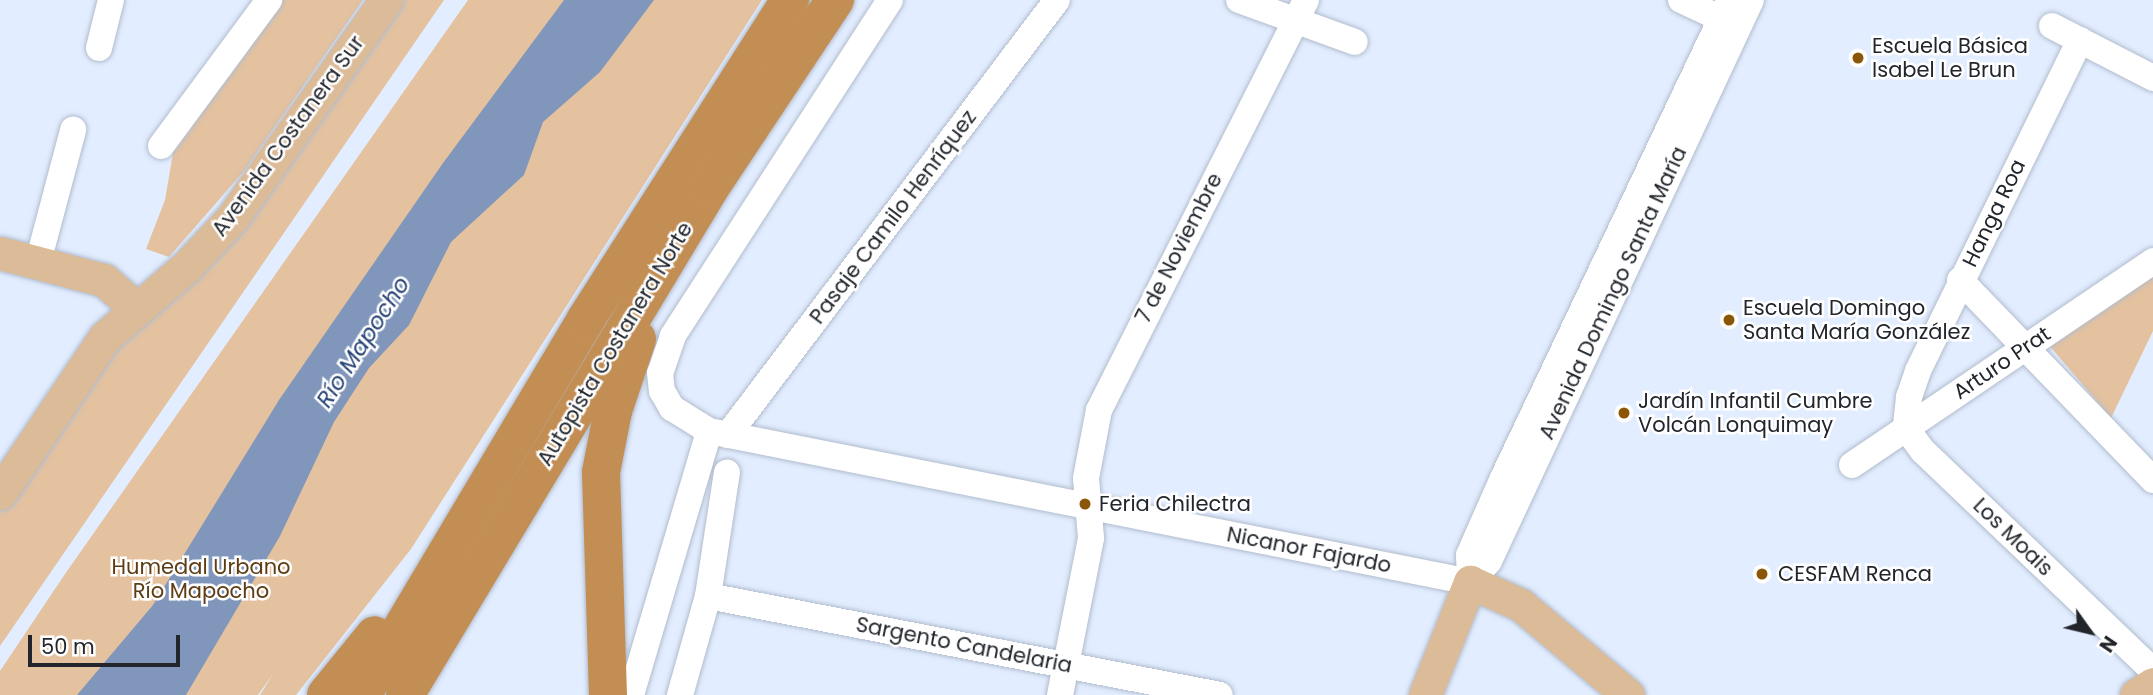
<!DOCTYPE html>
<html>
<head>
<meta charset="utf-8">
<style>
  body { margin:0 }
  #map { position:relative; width:2153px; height:695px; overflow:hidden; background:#e2edff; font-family:Poppins,sans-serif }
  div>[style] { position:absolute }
  .green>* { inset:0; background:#e4c2a0 }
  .water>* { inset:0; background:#8196bb }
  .roads { filter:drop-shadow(0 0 2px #b1bccd) drop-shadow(0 0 2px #b1bccd) }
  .minor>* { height:26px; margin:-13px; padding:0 13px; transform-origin:13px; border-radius:13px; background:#fff }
  .major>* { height:33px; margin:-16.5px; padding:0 16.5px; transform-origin:16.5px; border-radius:16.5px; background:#dbbb98 }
  .highway>* { height:38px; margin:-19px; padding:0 19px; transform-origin:19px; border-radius:19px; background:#c38e54 }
  .dots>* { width:19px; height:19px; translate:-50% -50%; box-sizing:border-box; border:4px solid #fff; border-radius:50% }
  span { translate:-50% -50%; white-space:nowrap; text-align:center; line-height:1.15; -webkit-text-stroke:5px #fff; paint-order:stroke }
  .poi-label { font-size:21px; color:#22262c }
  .left { translate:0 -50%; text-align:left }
  .street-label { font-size:21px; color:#22262c }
  .park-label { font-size:21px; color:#5f3d14 }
  .water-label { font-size:23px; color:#294576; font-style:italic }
  .north { position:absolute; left:2055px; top:597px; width:70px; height:70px; -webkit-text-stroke:5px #fff; paint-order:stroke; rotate:124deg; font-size:19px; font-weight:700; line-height:28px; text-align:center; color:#22262c }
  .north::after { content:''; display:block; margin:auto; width:24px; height:32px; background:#22262c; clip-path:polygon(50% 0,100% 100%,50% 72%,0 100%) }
  .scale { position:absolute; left:28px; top:635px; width:152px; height:32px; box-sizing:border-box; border:4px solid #22262c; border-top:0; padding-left:9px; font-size:21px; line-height:24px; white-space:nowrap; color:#22262c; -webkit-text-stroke:5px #fff; paint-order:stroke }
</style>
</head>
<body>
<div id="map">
  <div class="green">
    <i style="clip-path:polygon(278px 0,363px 0,244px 171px,169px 257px,146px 249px,165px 200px,173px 153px,248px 51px)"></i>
    <i style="clip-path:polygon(398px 0,444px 0,0 646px,0 511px,120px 336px)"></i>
    <i style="clip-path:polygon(468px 0,762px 0,411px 549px,296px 695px,260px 695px,273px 674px,258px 695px,0 695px,0 671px,65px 574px)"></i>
    <i style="clip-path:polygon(2153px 273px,2153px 331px,2111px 418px,2048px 344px)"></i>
  </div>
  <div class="water">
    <i style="clip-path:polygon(564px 0,654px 0,600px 72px,543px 122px,524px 175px,451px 242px,409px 325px,369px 368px,334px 422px,280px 536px,186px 695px,77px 695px,153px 605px,279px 400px,443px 163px)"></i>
  </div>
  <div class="roads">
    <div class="minor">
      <i style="left:890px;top:0;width:400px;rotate:122.9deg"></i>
      <i style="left:673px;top:336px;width:39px;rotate:109deg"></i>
      <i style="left:660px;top:373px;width:18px;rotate:84deg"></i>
      <i style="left:662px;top:391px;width:20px;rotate:60deg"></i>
      <i style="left:672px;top:408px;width:44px;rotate:31.9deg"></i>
      <i style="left:709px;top:431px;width:776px;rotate:11.22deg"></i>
      <i style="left:1239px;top:0;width:123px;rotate:19.9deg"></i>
      <i style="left:1681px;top:0;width:62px;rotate:24.9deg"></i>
      <i style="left:2052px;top:26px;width:114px;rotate:27.2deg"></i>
      <i style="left:2080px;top:40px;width:369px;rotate:116.1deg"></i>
      <i style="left:1918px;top:371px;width:28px;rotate:109deg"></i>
      <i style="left:1909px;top:397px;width:31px;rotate:96deg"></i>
      <i style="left:1906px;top:428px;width:29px;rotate:54deg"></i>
      <i style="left:1923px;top:451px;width:318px;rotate:43.7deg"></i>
      <i style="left:99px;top:48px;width:49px;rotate:-76deg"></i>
      <i style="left:161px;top:146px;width:182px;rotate:-53.5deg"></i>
      <i style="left:38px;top:262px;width:137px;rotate:-75.1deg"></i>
      <i style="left:1960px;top:280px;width:278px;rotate:46deg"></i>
      <i style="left:728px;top:435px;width:545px;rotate:-52.9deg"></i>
      <i style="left:1852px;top:465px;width:364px;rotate:-34.1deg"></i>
      <i style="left:1470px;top:582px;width:28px;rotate:-48deg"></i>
      <i style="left:1489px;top:561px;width:619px;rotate:-64.97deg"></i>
      <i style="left:1470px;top:582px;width:27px;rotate:-92deg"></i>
      <i style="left:1469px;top:555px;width:84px;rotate:-66.2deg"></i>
      <i style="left:1503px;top:478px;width:529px;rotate:-64.6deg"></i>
      <i style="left:708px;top:596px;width:521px;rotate:10.94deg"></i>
      <i style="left:631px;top:695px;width:275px;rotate:-73.5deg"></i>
      <i style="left:680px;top:695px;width:103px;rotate:-74.2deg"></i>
      <i style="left:708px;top:596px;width:125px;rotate:-81.3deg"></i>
      <i style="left:1060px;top:695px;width:160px;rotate:-78.8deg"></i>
      <i style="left:1091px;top:538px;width:60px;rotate:-94.8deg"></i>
      <i style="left:1086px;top:478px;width:69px;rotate:-79.2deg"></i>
      <i style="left:1099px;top:410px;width:459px;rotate:-63.2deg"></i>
    </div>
    <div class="major">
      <i style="left:0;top:253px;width:107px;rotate:14.6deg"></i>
      <i style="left:104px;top:280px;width:41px;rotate:41.1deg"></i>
      <i style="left:0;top:493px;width:188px;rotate:-56.1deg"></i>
      <i style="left:105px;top:337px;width:108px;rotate:-40.9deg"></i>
      <i style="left:187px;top:266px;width:66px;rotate:-46.8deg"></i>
      <i style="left:232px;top:218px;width:267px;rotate:-54.8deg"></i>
      <i style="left:1425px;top:695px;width:122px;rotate:-68.3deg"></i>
      <i style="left:1470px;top:582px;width:56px;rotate:24.3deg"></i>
      <i style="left:1521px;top:605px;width:140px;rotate:40.1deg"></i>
      <i style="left:2136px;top:695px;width:20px;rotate:-33deg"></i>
    </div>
    <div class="highway">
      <i style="left:326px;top:695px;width:77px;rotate:-50.8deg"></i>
      <i style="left:362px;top:695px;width:438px;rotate:-59.2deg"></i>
      <i style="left:586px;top:319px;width:379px;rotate:-57.4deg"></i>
      <i style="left:405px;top:695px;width:592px;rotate:-58.97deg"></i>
      <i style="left:710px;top:188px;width:226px;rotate:-56.4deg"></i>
      <i style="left:608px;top:695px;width:223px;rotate:-91.8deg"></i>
      <i style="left:601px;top:472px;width:62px;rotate:-78.9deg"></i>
      <i style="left:613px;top:411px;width:76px;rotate:-71.6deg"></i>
    </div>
  </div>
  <div class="dots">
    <i style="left:1858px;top:58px;background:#8c5608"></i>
    <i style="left:1729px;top:320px;background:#8c5608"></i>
    <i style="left:1624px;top:413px;background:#8c5608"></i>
    <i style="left:1085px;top:504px;background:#8c5608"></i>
    <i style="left:1762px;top:574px;background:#8c5608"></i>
  </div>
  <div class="poi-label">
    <span class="left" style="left:1872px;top:58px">Escuela Básica<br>Isabel Le Brun</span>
    <span class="left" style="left:1743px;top:320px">Escuela Domingo<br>Santa María González</span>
    <span class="left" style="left:1638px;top:413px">Jardín Infantil Cumbre<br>Volcán Lonquimay</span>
    <span class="left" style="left:1099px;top:504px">Feria Chilectra</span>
    <span class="left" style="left:1778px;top:574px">CESFAM Renca</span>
  </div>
  <div class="street-label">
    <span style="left:288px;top:136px;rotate:-54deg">Avenida Costanera Sur</span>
    <span style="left:1994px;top:213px;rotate:-64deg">Hanga Roa</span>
    <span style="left:893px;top:217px;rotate:-53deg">Pasaje Camilo Henríquez</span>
    <span style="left:1179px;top:248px;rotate:-63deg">7 de Noviembre</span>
    <span style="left:1613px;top:293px;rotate:-65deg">Avenida Domingo Santa María</span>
    <span style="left:615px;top:344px;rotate:-59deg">Autopista Costanera Norte</span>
    <span style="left:2002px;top:363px;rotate:-34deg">Arturo Prat</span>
    <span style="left:2013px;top:537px;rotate:44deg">Los Moais</span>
    <span style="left:1309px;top:550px;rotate:11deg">Nicanor Fajardo</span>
    <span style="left:964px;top:645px;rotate:11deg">Sargento Candelaria</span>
  </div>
  <div class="park-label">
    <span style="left:201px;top:579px">Humedal Urbano<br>Río Mapocho</span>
  </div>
  <div class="water-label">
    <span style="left:363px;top:342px;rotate:-57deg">Río Mapocho</span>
  </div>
  <div class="north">N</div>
  <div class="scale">50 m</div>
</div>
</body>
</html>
